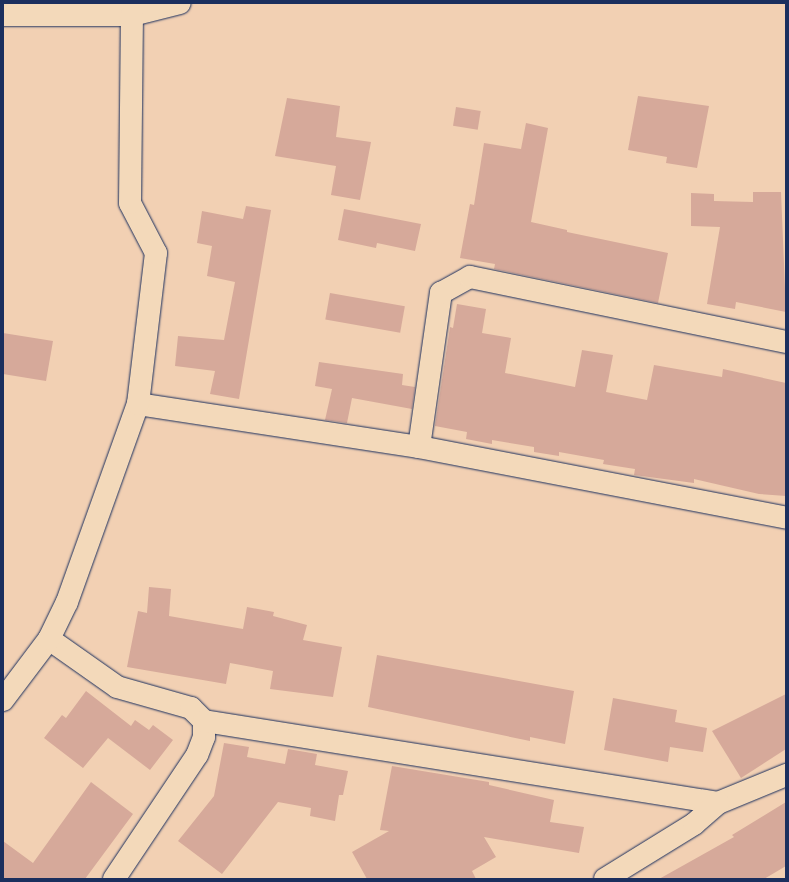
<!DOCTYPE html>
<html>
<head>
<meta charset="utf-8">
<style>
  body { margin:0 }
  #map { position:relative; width:789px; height:882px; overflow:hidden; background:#f2d0b3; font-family:"Indie Flower",sans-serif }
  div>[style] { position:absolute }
  .building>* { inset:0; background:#d6a99a; transform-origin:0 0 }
  .roads { filter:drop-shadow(0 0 1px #1b2f5e) drop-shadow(0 0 1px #1b2f5e) }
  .minor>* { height:22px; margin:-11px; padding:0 11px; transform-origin:11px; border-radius:11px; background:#f3d9ba }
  span { translate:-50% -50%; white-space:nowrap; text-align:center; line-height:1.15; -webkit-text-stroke:3px #f3d9ba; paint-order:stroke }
  .frame { position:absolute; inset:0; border:4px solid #1b2f5e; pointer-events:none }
</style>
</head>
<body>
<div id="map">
  <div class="building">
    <i style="clip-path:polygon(638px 96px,709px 106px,697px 168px,666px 163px,667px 157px,628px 150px)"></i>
    <i style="clip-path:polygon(287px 98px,340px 106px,336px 137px,371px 142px,360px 200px,331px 195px,336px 166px,275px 156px)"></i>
    <i style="left:456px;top:107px;width:25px;height:19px;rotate:9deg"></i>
    <i style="clip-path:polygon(526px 123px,548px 128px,531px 222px,567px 230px,567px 232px,668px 253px,658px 303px,494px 269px,495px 264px,460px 258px,470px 204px,474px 205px,484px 143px,521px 149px)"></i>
    <i style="clip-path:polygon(753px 192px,781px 192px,786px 312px,736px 302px,735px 309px,707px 304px,720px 227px,691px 226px,691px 193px,714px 194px,714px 201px,753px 202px)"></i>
    <i style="clip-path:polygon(246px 206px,271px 210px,239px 399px,210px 394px,215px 371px,175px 366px,178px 336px,224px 340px,235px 282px,207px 276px,212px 246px,197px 243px,202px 211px,243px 219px)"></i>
    <i style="clip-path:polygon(344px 209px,421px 224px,415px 251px,377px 243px,376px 248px,338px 240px)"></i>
    <i style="left:330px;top:293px;width:76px;height:27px;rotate:10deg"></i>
    <i style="clip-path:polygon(457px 304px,486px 309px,482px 333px,511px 338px,505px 373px,575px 387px,582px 350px,613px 355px,606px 392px,647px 400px,654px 365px,722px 377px,723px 369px,786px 383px,786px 496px,759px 494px,694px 479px,694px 483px,634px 475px,635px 469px,603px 464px,604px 460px,559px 452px,559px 456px,534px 452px,534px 447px,492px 440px,492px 444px,466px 439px,467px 432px,435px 426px,450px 327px,453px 328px)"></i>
    <i style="clip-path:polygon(3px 333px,53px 341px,46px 381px,3px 374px)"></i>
    <i style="clip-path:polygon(319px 362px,403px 374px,402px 385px,415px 387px,412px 409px,352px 398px,347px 423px,325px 420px,332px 389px,315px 386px)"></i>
    <i style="clip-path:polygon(149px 587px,171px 589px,169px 616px,243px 629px,247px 607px,274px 612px,273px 616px,307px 625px,303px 640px,342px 647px,333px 697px,270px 689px,273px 671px,230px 663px,226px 684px,127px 667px,138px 611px,147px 613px)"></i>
    <i style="clip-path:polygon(377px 655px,574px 691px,565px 744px,530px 737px,530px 741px,368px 707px)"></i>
    <i style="clip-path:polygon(86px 691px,131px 726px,135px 720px,149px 730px,153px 725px,173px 740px,150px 770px,108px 738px,83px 768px,44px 738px,62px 715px,66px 718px)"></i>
    <i style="clip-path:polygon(786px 694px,786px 749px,741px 778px,712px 731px)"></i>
    <i style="clip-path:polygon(613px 698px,677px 710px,675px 722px,707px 728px,703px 752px,670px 747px,668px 762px,604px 750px)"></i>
    <i style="clip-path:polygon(224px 743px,249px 747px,247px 757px,285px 764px,288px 749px,317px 754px,315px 765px,348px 771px,343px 795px,339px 795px,335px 821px,310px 816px,311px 808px,278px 802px,222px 874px,178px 841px,214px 796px)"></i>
    <i style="clip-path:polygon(392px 766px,489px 782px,489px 785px,554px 800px,550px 822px,584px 827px,579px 853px,484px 837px,496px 857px,472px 871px,476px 879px,367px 879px,352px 852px,389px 831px,380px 830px)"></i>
    <i style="clip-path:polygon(91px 782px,133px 814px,85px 879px,3px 879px,3px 841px,33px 863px)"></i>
    <i style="clip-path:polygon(786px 802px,786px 866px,764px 879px,659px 879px,734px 837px,732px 835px)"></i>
  </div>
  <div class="roads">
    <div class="minor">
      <i style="left:3px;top:15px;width:129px"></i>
      <i style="left:132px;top:15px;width:49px;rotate:-14deg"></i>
      <i style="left:138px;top:404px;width:284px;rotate:8.7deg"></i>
      <i style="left:419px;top:447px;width:374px;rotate:10.9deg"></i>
      <i style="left:419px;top:447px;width:156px;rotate:-81.9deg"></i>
      <i style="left:441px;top:293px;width:33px;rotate:-29deg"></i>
      <i style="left:470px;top:277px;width:323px;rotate:11.6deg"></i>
      <i style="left:49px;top:639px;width:83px;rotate:35.2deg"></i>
      <i style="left:117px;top:687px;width:77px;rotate:15.8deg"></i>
      <i style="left:191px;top:708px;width:18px;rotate:45deg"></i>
      <i style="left:204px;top:721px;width:16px;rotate:90deg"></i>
      <i style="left:204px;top:737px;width:19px;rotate:111deg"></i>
      <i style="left:197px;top:755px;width:149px;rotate:123.8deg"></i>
      <i style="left:3px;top:700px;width:76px;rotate:-53deg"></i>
      <i style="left:49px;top:639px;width:41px;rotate:-64.1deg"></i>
      <i style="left:67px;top:602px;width:210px;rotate:-70.3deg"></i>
      <i style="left:138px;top:404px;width:152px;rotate:-83.2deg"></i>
      <i style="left:156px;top:253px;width:56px;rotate:-117.5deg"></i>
      <i style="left:130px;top:203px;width:188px;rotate:-89.4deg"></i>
      <i style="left:204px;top:721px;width:520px;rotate:9.06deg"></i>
      <i style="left:718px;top:803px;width:74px;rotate:-22.4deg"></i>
      <i style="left:605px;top:879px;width:105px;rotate:-31.7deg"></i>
      <i style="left:694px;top:824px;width:32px;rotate:-41deg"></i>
    </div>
  </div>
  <div class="frame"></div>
</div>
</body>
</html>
